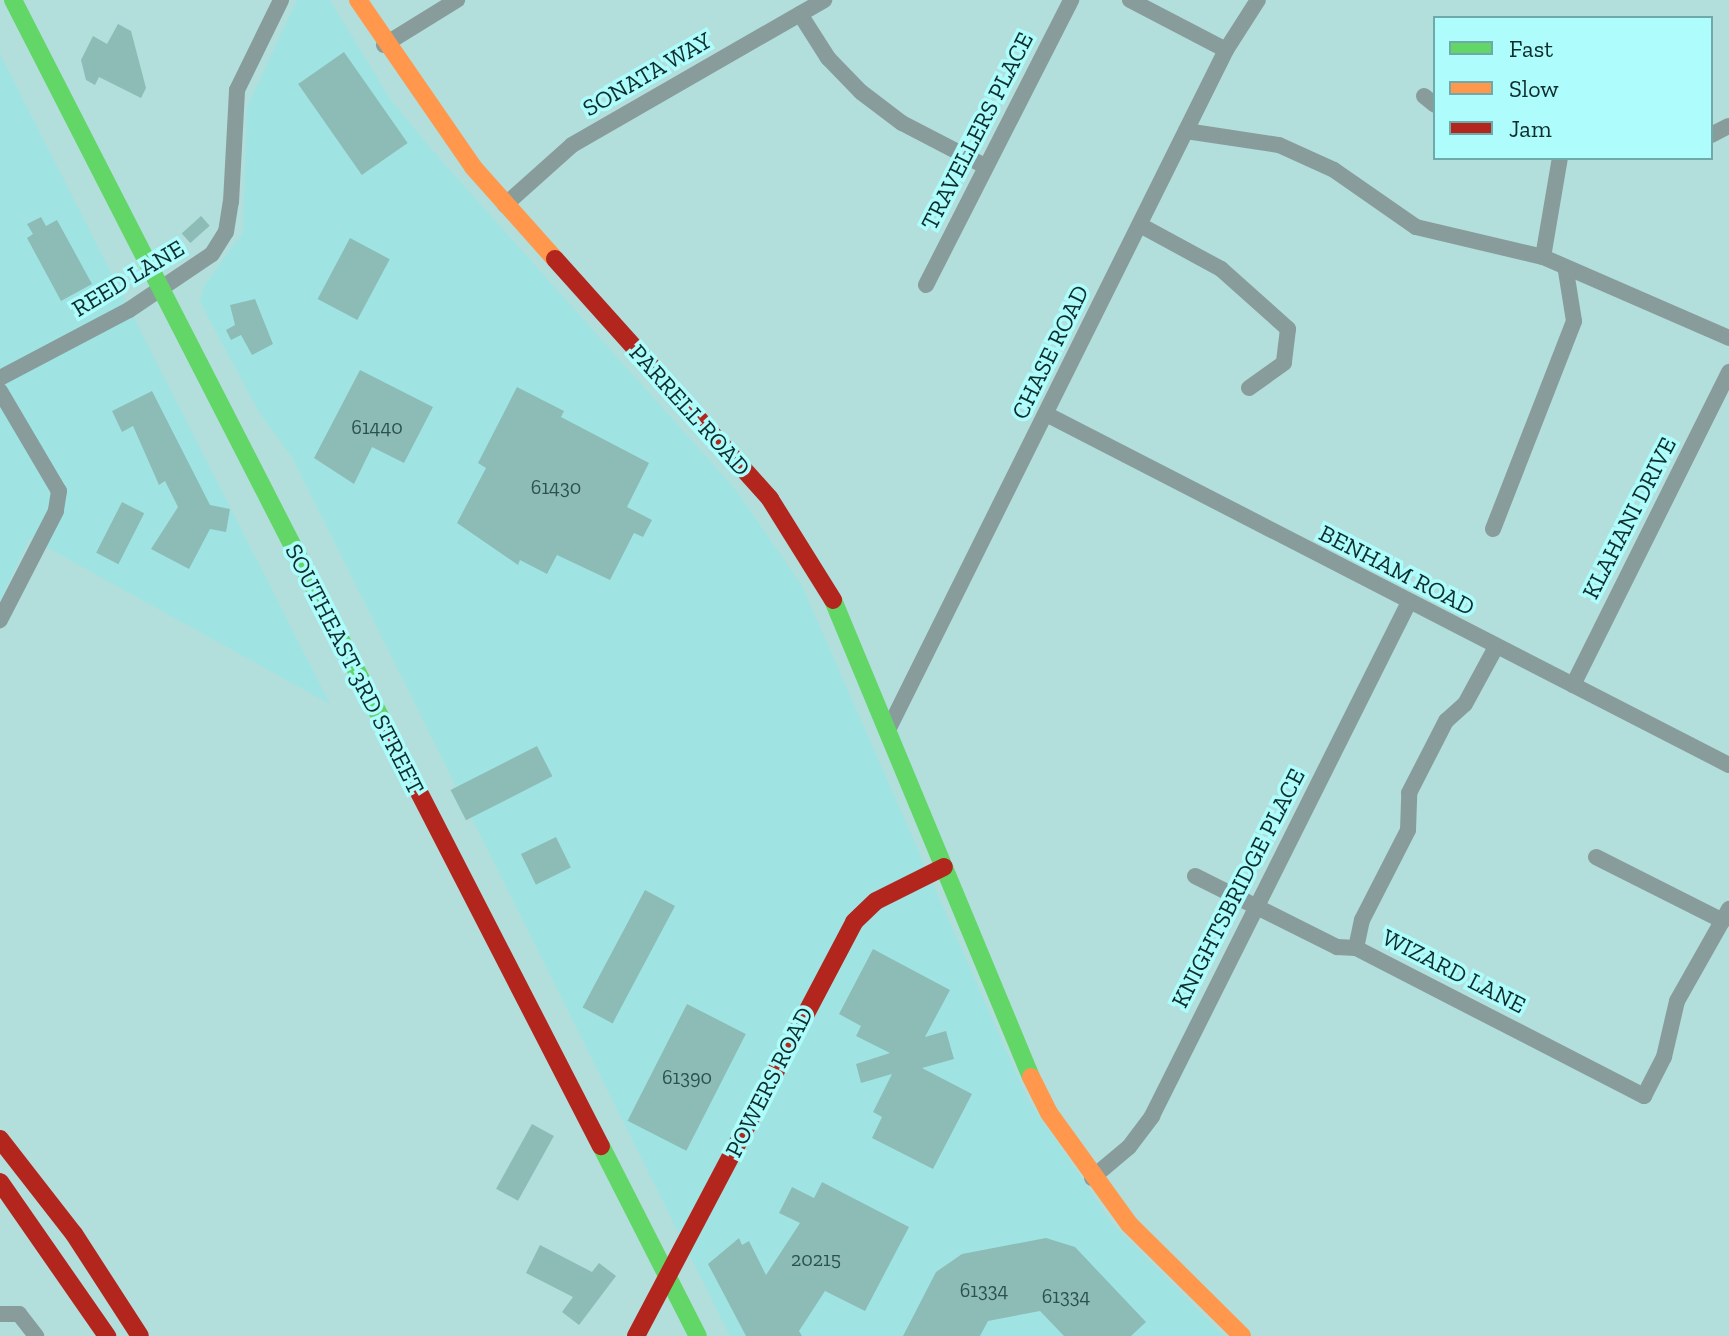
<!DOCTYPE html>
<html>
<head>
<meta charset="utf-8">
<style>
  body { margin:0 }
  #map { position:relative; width:1729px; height:1336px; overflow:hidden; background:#b2dedc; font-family:"Zilla Slab",serif }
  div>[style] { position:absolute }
  .built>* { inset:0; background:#9fe4e3 }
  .building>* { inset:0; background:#8dbcb6; transform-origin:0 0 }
  .street>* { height:16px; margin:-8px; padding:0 8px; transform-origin:8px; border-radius:8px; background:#889c9b }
  .fast>* { height:18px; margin:-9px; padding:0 9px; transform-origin:9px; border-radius:9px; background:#63d668 }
  .slow>* { height:18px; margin:-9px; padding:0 9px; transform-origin:9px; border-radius:9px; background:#ff974d }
  .jam>* { height:18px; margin:-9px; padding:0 9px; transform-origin:9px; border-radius:9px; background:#b3261e }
  span { translate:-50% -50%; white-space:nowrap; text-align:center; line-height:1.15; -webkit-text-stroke:7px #aefcfb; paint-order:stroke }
  .number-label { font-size:20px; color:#2c524f }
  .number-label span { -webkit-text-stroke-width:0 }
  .street-label { font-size:24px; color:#0c2e2d }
  .legend { position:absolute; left:1433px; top:16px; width:280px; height:144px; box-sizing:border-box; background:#aefcfb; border:2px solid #6daaa9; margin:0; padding:10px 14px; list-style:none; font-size:24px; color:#0c2e2d }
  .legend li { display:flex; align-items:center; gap:16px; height:40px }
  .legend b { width:40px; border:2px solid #6daaa9 }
</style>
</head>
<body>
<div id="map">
  <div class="built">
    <i style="clip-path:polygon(297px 0,330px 0,390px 99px,439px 158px,736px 490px,802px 586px,1027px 1098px,1112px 1223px,1224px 1336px,730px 1336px,293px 459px,259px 412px,200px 302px,204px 286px,243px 232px,247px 107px)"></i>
    <i style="clip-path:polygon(0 54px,330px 704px,30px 538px,0 601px)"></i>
  </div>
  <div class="building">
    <i style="clip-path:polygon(118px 24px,131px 31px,146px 88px,141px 98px,99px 77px,95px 85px,86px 80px,81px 60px,93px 36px,107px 44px)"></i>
    <i style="left:344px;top:52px;width:111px;height:56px;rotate:55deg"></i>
    <i style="left:201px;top:216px;width:13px;height:26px;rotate:48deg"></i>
    <i style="clip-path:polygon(41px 217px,46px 226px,57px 220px,92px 284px,61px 301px,27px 238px,33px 234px,27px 224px)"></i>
    <i style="left:350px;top:238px;width:45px;height:69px;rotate:28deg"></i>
    <i style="clip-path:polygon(255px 299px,273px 344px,252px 355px,241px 335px,231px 340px,226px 330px,235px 325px,230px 305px)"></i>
    <i style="clip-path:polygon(360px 370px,433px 407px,404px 463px,372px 447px,354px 484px,314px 458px)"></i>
    <i style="clip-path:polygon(517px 387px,564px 411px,561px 417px,649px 463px,627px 507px,652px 520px,643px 537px,634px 533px,610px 580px,557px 555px,547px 574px,520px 560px,518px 565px,457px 523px,486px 468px,478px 463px)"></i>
    <i style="clip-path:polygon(152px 391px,210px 505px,230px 509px,226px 532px,210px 529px,189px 569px,151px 549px,178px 507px,165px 481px,159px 485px,133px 426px,122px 432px,112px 411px)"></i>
    <i style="left:122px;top:502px;width:25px;height:57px;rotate:27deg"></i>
    <i style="left:537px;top:746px;width:34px;height:97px;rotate:63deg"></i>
    <i style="left:556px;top:837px;width:34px;height:39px;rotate:64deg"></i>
    <i style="left:645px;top:890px;width:34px;height:133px;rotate:28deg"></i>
    <i style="clip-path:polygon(873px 949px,950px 990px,925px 1037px,946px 1031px,954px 1059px,922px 1068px,972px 1094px,933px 1169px,872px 1138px,882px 1117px,873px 1112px,892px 1074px,861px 1083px,856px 1064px,890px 1053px,856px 1036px,861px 1026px,839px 1014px)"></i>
    <i style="left:687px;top:1004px;width:66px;height:131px;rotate:27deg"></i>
    <i style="left:532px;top:1124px;width:25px;height:74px;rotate:29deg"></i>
    <i style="clip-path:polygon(822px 1182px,909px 1227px,865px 1311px,825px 1291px,799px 1331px,802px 1336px,746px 1336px,708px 1264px,739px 1238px,742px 1245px,749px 1241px,766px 1275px,800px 1223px,779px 1213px,792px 1187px,814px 1198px)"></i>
    <i style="clip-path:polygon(1046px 1238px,1075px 1247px,1146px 1322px,1131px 1336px,1064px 1336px,1040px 1311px,988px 1321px,980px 1336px,903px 1336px,936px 1272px,962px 1254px)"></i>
    <i style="clip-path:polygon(540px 1245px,592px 1272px,599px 1263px,616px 1276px,579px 1325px,562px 1312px,573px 1297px,526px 1273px)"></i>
  </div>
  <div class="street">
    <i style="left:1130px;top:0;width:108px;rotate:27.5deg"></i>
    <i style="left:800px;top:14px;width:52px;rotate:57.5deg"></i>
    <i style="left:828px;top:58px;width:47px;rotate:45.9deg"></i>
    <i style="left:861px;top:92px;width:51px;rotate:37.1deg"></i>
    <i style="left:902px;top:123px;width:93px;rotate:27.4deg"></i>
    <i style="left:384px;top:45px;width:86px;rotate:-31.7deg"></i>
    <i style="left:1424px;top:96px;width:14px;rotate:39deg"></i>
    <i style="left:1186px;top:131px;width:94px;rotate:8.6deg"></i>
    <i style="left:1279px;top:145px;width:60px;rotate:24.4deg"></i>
    <i style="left:1334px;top:170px;width:100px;rotate:34.8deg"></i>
    <i style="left:1416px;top:227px;width:130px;rotate:13.3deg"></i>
    <i style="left:1543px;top:257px;width:203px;rotate:23.5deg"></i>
    <i style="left:1711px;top:135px;width:20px;rotate:-27deg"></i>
    <i style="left:505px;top:205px;width:90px;rotate:-41.8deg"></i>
    <i style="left:572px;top:145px;width:291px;rotate:-29.9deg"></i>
    <i style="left:1140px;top:225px;width:92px;rotate:28.5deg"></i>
    <i style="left:1221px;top:269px;width:90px;rotate:41.8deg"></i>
    <i style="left:1288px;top:329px;width:34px;rotate:97deg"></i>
    <i style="left:1284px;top:363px;width:43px;rotate:144.5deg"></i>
    <i style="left:1543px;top:257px;width:100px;rotate:-80.3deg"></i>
    <i style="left:926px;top:285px;width:320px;rotate:-63deg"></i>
    <i style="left:0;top:378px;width:146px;rotate:-27.8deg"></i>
    <i style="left:129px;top:310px;width:100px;rotate:-34deg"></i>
    <i style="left:212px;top:254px;width:26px;rotate:-58deg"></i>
    <i style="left:226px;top:232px;width:30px;rotate:-81deg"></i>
    <i style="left:231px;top:202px;width:112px;rotate:-86.9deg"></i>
    <i style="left:237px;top:90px;width:100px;rotate:-63.9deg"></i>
    <i style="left:0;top:391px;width:116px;rotate:59.5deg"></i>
    <i style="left:59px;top:491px;width:20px;rotate:99deg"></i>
    <i style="left:56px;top:511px;width:123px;rotate:117.2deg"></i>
    <i style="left:1046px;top:414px;width:768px;rotate:27.2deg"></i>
    <i style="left:1493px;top:529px;width:223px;rotate:-68.7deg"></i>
    <i style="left:1574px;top:321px;width:51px;rotate:-99.1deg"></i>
    <i style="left:1573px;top:685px;width:350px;rotate:-63.5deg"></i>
    <i style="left:889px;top:728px;width:757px;rotate:-63.57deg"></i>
    <i style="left:1226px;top:50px;width:59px;rotate:-57.4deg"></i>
    <i style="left:1596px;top:857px;width:142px;rotate:26.7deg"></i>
    <i style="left:1195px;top:876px;width:159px;rotate:26.6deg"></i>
    <i style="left:1337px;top:947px;width:19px;rotate:3deg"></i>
    <i style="left:1356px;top:948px;width:324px;rotate:27.2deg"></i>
    <i style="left:1644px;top:1096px;width:44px;rotate:-62.9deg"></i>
    <i style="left:1664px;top:1057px;width:57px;rotate:-76.9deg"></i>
    <i style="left:1677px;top:1001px;width:106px;rotate:-60.5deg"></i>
    <i style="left:1356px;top:948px;width:29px;rotate:-78deg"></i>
    <i style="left:1362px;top:920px;width:101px;rotate:-62.9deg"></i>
    <i style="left:1408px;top:830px;width:37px;rotate:-88deg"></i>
    <i style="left:1409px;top:793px;width:81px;rotate:-62.8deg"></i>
    <i style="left:1446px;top:721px;width:25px;rotate:-42deg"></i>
    <i style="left:1465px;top:704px;width:65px;rotate:-61.5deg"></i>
    <i style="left:1092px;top:1178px;width:48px;rotate:-40deg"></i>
    <i style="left:1129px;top:1147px;width:39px;rotate:-53deg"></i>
    <i style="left:1152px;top:1116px;width:572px;rotate:-63.43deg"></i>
    <i style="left:0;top:1314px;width:19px"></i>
    <i style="left:19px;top:1314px;width:28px;rotate:52deg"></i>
  </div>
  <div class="fast">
    <i style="left:13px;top:0;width:820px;rotate:62.87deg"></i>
    <i style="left:833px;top:600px;width:516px;rotate:67.46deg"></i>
    <i style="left:601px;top:1146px;width:213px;rotate:63deg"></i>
  </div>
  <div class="slow">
    <i style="left:358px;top:0;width:203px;rotate:55.4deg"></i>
    <i style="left:473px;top:167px;width:123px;rotate:48.3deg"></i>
    <i style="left:1031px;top:1077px;width:40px;rotate:63.4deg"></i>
    <i style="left:1049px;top:1113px;width:137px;rotate:54.2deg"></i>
    <i style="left:1129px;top:1224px;width:159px;rotate:44.7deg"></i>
  </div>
  <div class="jam">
    <i style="left:555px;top:259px;width:322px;rotate:48.1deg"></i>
    <i style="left:770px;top:499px;width:119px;rotate:58deg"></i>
    <i style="left:387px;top:730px;width:468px;rotate:62.8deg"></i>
    <i style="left:0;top:1139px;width:120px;rotate:52.1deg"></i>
    <i style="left:74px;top:1234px;width:121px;rotate:57.1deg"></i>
    <i style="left:0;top:1182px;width:188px;rotate:55.2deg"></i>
    <i style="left:636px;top:1336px;width:468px;rotate:-62.2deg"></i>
    <i style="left:854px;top:922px;width:30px;rotate:-44deg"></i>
    <i style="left:876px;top:901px;width:76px;rotate:-26.6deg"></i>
  </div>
  <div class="number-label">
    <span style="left:377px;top:427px">61440</span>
    <span style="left:556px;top:487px">61430</span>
    <span style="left:687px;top:1077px">61390</span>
    <span style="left:816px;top:1259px">20215</span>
    <span style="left:984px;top:1290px">61334</span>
    <span style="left:1066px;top:1296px">61334</span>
  </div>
  <div class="street-label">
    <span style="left:647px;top:74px;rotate:-30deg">SONATA WAY</span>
    <span style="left:977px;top:131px;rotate:-63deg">TRAVELLERS PLACE</span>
    <span style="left:128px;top:278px;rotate:-31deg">REED LANE</span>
    <span style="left:1050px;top:352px;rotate:-64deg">CHASE ROAD</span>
    <span style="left:690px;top:410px;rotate:48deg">PARRELL ROAD</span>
    <span style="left:1629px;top:518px;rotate:-63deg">KLAHANI DRIVE</span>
    <span style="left:1397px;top:570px;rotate:27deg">BENHAM ROAD</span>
    <span style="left:355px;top:669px;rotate:63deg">SOUTHEAST 3RD STREET</span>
    <span style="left:1238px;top:888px;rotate:-63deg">KNIGHTSBRIDGE PLACE</span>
    <span style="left:1454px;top:971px;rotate:27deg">WIZARD LANE</span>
    <span style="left:769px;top:1082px;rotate:-63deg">POWERS ROAD</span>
  </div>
  <ul class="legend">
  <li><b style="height:10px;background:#63d668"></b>Fast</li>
  <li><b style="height:10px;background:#ff974d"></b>Slow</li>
  <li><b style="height:10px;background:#b3261e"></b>Jam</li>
  </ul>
</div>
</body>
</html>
